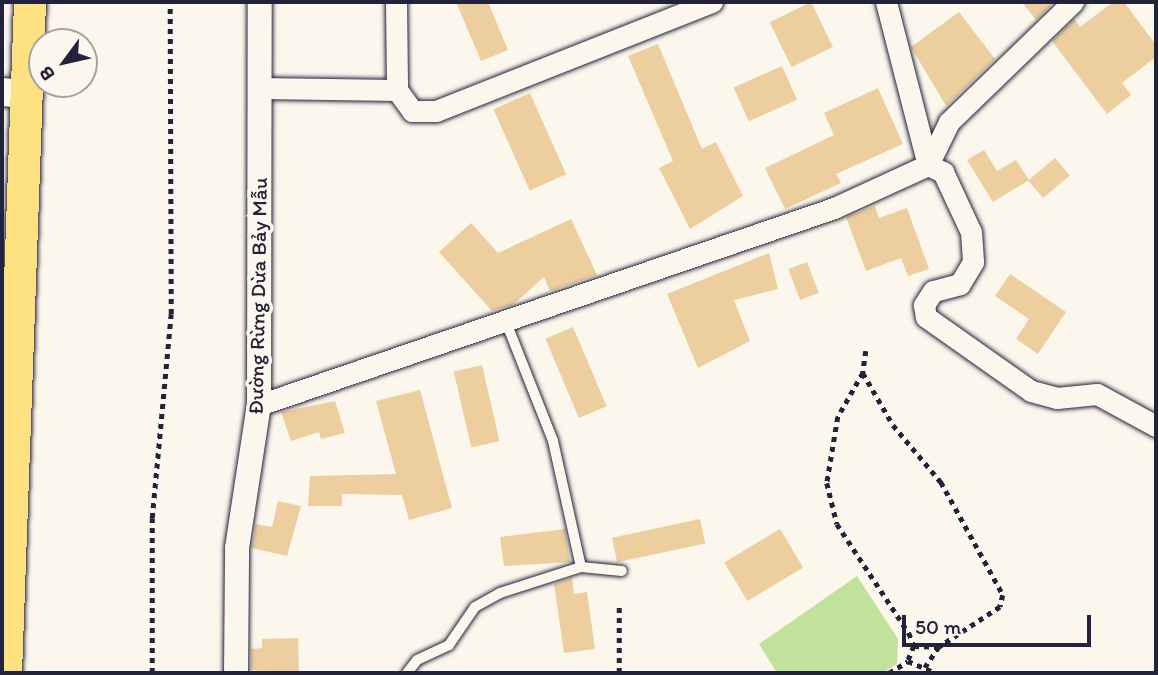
<!DOCTYPE html>
<html>
<head>
<meta charset="utf-8">
<style>
  body { margin:0 }
  #map { position:relative; width:1158px; height:675px; overflow:hidden; background:#fbf7ec; font-family:Itim,sans-serif }
  div>[style] { position:absolute }
  .green>* { inset:0; background:#c1e29b }
  .building>* { inset:0; background:#ecce9f; transform-origin:0 0 }
  .path>* { height:4.5px; margin-top:-2.25px; transform-origin:0; background:repeating-linear-gradient(90deg,#22223b 0 5px,transparent 0 10px) }
  .roads { filter:drop-shadow(0 0 2px #22223b) drop-shadow(0 0 2px #22223b) }
  .service>* { height:10px; margin:-5px; padding:0 5px; transform-origin:5px; border-radius:5px; background:#fbf7ec }
  .minor>* { height:21px; margin:-10.5px; padding:0 10.5px; transform-origin:10.5px; border-radius:10.5px; background:#fbf7ec }
  .tertiary>* { height:24px; margin:-12px; padding:0 12px; transform-origin:12px; border-radius:12px; background:#fbf7ec }
  .secondary>* { height:28px; margin:-14px; padding:0 14px; transform-origin:14px; border-radius:14px; background:#fbf7ec }
  .primary>* { height:32px; margin:-16px; padding:0 16px; transform-origin:16px; border-radius:16px; background:#fde080 }
  span { translate:-50% -50%; white-space:nowrap; text-align:center; line-height:1.15; -webkit-text-stroke:7px #fbf7ec; paint-order:stroke }
  .street-label { font-size:21px; color:#22223b }
  .frame { position:absolute; inset:0; border:4px solid #22223b; pointer-events:none }
  .north { position:absolute; left:28px; top:28px; width:70px; height:70px; box-sizing:border-box; background:#fbf7ec; border:2px solid #a4a2a5; border-radius:50%; rotate:237deg; font-size:19px; font-weight:700; line-height:28px; text-align:center; color:#22223b }
  .north::after { content:''; display:block; margin:auto; width:24px; height:32px; background:#22223b; clip-path:polygon(50% 0,100% 100%,50% 72%,0 100%) }
  .scale { position:absolute; left:902px; top:615px; width:189px; height:32px; box-sizing:border-box; border:4px solid #22223b; border-top:0; padding-left:9px; font-size:21px; line-height:24px; white-space:nowrap; color:#22223b; -webkit-text-stroke:5px #fbf7ec; paint-order:stroke }
</style>
</head>
<body>
<div id="map">
  <div class="green">
    <i style="clip-path:polygon(857px 576px,898px 639px,897px 664px,883px 673px,777px 673px,759px 644px)"></i>
  </div>
  <div class="building">
    <i style="clip-path:polygon(456px 2px,488px 2px,508px 50px,481px 61px)"></i>
    <i style="left:811px;top:2px;width:50px;height:46px;rotate:64deg"></i>
    <i style="clip-path:polygon(1022px 2px,1054px 2px,1036px 20px)"></i>
    <i style="clip-path:polygon(1113px 2px,1124px 2px,1156px 45px,1156px 57px,1122px 83px,1131px 95px,1107px 114px,1052px 41px,1074px 19px,1080px 27px)"></i>
    <i style="clip-path:polygon(959px 12px,995px 59px,946px 106px,911px 47px)"></i>
    <i style="clip-path:polygon(658px 44px,702px 149px,716px 142px,743px 196px,690px 229px,659px 168px,673px 161px,628px 56px)"></i>
    <i style="left:782px;top:66px;width:37px;height:53px;rotate:66deg"></i>
    <i style="clip-path:polygon(878px 88px,903px 144px,836px 174px,841px 183px,785px 209px,765px 168px,834px 135px,824px 113px)"></i>
    <i style="left:530px;top:93px;width:89px;height:40px;rotate:66deg"></i>
    <i style="clip-path:polygon(984px 150px,997px 171px,1016px 160px,1029px 180px,993px 202px,967px 160px)"></i>
    <i style="left:1055px;top:158px;width:23px;height:35px;rotate:50deg"></i>
    <i style="clip-path:polygon(875px 206px,879px 218px,907px 208px,929px 269px,908px 276px,901px 258px,866px 271px,846px 217px)"></i>
    <i style="clip-path:polygon(571px 219px,597px 275px,550px 291px,544px 277px,514px 304px,492px 311px,439px 252px,471px 223px,498px 253px)"></i>
    <i style="clip-path:polygon(769px 253px,778px 289px,734px 300px,750px 341px,698px 368px,667px 294px)"></i>
    <i style="left:807px;top:262px;width:33px;height:20px;rotate:69deg"></i>
    <i style="clip-path:polygon(1010px 274px,1066px 312px,1038px 354px,1016px 339px,1029px 319px,995px 296px)"></i>
    <i style="left:573px;top:327px;width:86px;height:30px;rotate:67deg"></i>
    <i style="left:482px;top:365px;width:78px;height:29px;rotate:77deg"></i>
    <i style="clip-path:polygon(420px 390px,452px 508px,409px 520px,402px 495px,342px 494px,342px 506px,308px 506px,310px 476px,396px 474px,376px 401px)"></i>
    <i style="clip-path:polygon(335px 401px,345px 433px,321px 439px,319px 432px,291px 441px,281px 412px)"></i>
    <i style="clip-path:polygon(278px 501px,301px 506px,287px 556px,252px 548px,256px 524px,272px 527px)"></i>
    <i style="left:700px;top:519px;width:25px;height:90px;rotate:78deg"></i>
    <i style="clip-path:polygon(565px 529px,570px 562px,504px 566px,500px 537px)"></i>
    <i style="left:780px;top:529px;width:45px;height:65px;rotate:59deg"></i>
    <i style="clip-path:polygon(572px 578px,574px 594px,587px 592px,595px 649px,564px 653px,554px 584px)"></i>
    <i style="clip-path:polygon(298px 638px,299px 673px,251px 670px,251px 649px,262px 648px,262px 639px)"></i>
  </div>
  <div class="path">
    <i style="left:866px;top:351px;width:22px;rotate:98deg"></i>
    <i style="left:863px;top:373px;width:51px;rotate:119.6deg"></i>
    <i style="left:838px;top:417px;width:67px;rotate:99.5deg"></i>
    <i style="left:827px;top:483px;width:42px;rotate:76.3deg"></i>
    <i style="left:837px;top:524px;width:131px;rotate:56.6deg"></i>
    <i style="left:909px;top:633px;width:14px;rotate:69deg"></i>
    <i style="left:914px;top:646px;width:16px;rotate:112deg"></i>
    <i style="left:908px;top:661px;width:30px;rotate:23deg"></i>
    <i style="left:863px;top:373px;width:60px;rotate:60deg"></i>
    <i style="left:893px;top:425px;width:75px;rotate:49.9deg"></i>
    <i style="left:941px;top:482px;width:129px;rotate:61.2deg"></i>
    <i style="left:1003px;top:595px;width:12px;rotate:104deg"></i>
    <i style="left:1000px;top:607px;width:73px;rotate:146.7deg"></i>
    <i style="left:939px;top:647px;width:25px;rotate:124deg"></i>
    <i style="left:914px;top:646px;width:24px;rotate:2deg"></i>
    <i style="left:152px;top:673px;width:155px;rotate:-90deg"></i>
    <i style="left:152px;top:518px;width:205px;rotate:-84.7deg"></i>
    <i style="left:171px;top:314px;width:312px;rotate:-90.2deg"></i>
    <i style="left:619px;top:673px;width:69px;rotate:-90deg"></i>
    <i style="left:889px;top:673px;width:22px;rotate:-32deg"></i>
  </div>
  <div class="roads">
    <div class="service">
      <i style="left:506px;top:322px;width:128px;rotate:68.4deg"></i>
      <i style="left:553px;top:441px;width:129px;rotate:77.5deg"></i>
      <i style="left:407px;top:673px;width:16px;rotate:-52deg"></i>
      <i style="left:417px;top:660px;width:35px;rotate:-25deg"></i>
      <i style="left:449px;top:645px;width:46px;rotate:-55.6deg"></i>
      <i style="left:475px;top:607px;width:29px;rotate:-29deg"></i>
      <i style="left:500px;top:593px;width:85px;rotate:-17.8deg"></i>
      <i style="left:581px;top:567px;width:41px;rotate:5.6deg"></i>
    </div>
    <div class="minor">
      <i style="left:396px;top:2px;width:88px;rotate:89.3deg"></i>
      <i style="left:397px;top:90px;width:26px;rotate:54deg"></i>
      <i style="left:412px;top:111px;width:24px"></i>
      <i style="left:436px;top:111px;width:297px;rotate:-21.6deg"></i>
      <i style="left:886px;top:2px;width:168px;rotate:75.6deg"></i>
      <i style="left:928px;top:165px;width:17px;rotate:25deg"></i>
      <i style="left:943px;top:172px;width:66px;rotate:65deg"></i>
      <i style="left:971px;top:232px;width:30px;rotate:86deg"></i>
      <i style="left:973px;top:262px;width:26px;rotate:121deg"></i>
      <i style="left:960px;top:284px;width:28px;rotate:165deg"></i>
      <i style="left:933px;top:291px;width:17px;rotate:123deg"></i>
      <i style="left:924px;top:305px;width:12px;rotate:81deg"></i>
      <i style="left:926px;top:317px;width:128px;rotate:35.2deg"></i>
      <i style="left:1031px;top:391px;width:27px;rotate:15deg"></i>
      <i style="left:1057px;top:398px;width:40px;rotate:-5.7deg"></i>
      <i style="left:1097px;top:394px;width:67px;rotate:28.5deg"></i>
      <i style="left:260px;top:88px;width:137px;rotate:0.8deg"></i>
      <i style="left:259px;top:405px;width:608px;rotate:-18.91deg"></i>
      <i style="left:834px;top:208px;width:103px;rotate:-24.6deg"></i>
      <i style="left:928px;top:165px;width:48px;rotate:-64deg"></i>
      <i style="left:949px;top:122px;width:173px;rotate:-44.1deg"></i>
    </div>
    <div class="tertiary">
      <i style="left:236px;top:673px;width:125px;rotate:-89.5deg"></i>
      <i style="left:237px;top:548px;width:145px;rotate:-81.3deg"></i>
      <i style="left:259px;top:405px;width:403px;rotate:-89.9deg"></i>
    </div>
    <div class="secondary">
      <i style="left:2px;top:92px;width:24px;rotate:5deg"></i>
    </div>
    <div class="primary">
      <i style="left:6px;top:673px;width:671px;rotate:-87.95deg"></i>
    </div>
  </div>
  <div class="street-label">
    <span style="left:258px;top:296px;rotate:-89deg">Đường Rừng Dừa Bảy Mẫu</span>
  </div>
  <div class="frame"></div>
  <div class="north">B</div>
  <div class="scale">50 m</div>
</div>
</body>
</html>
